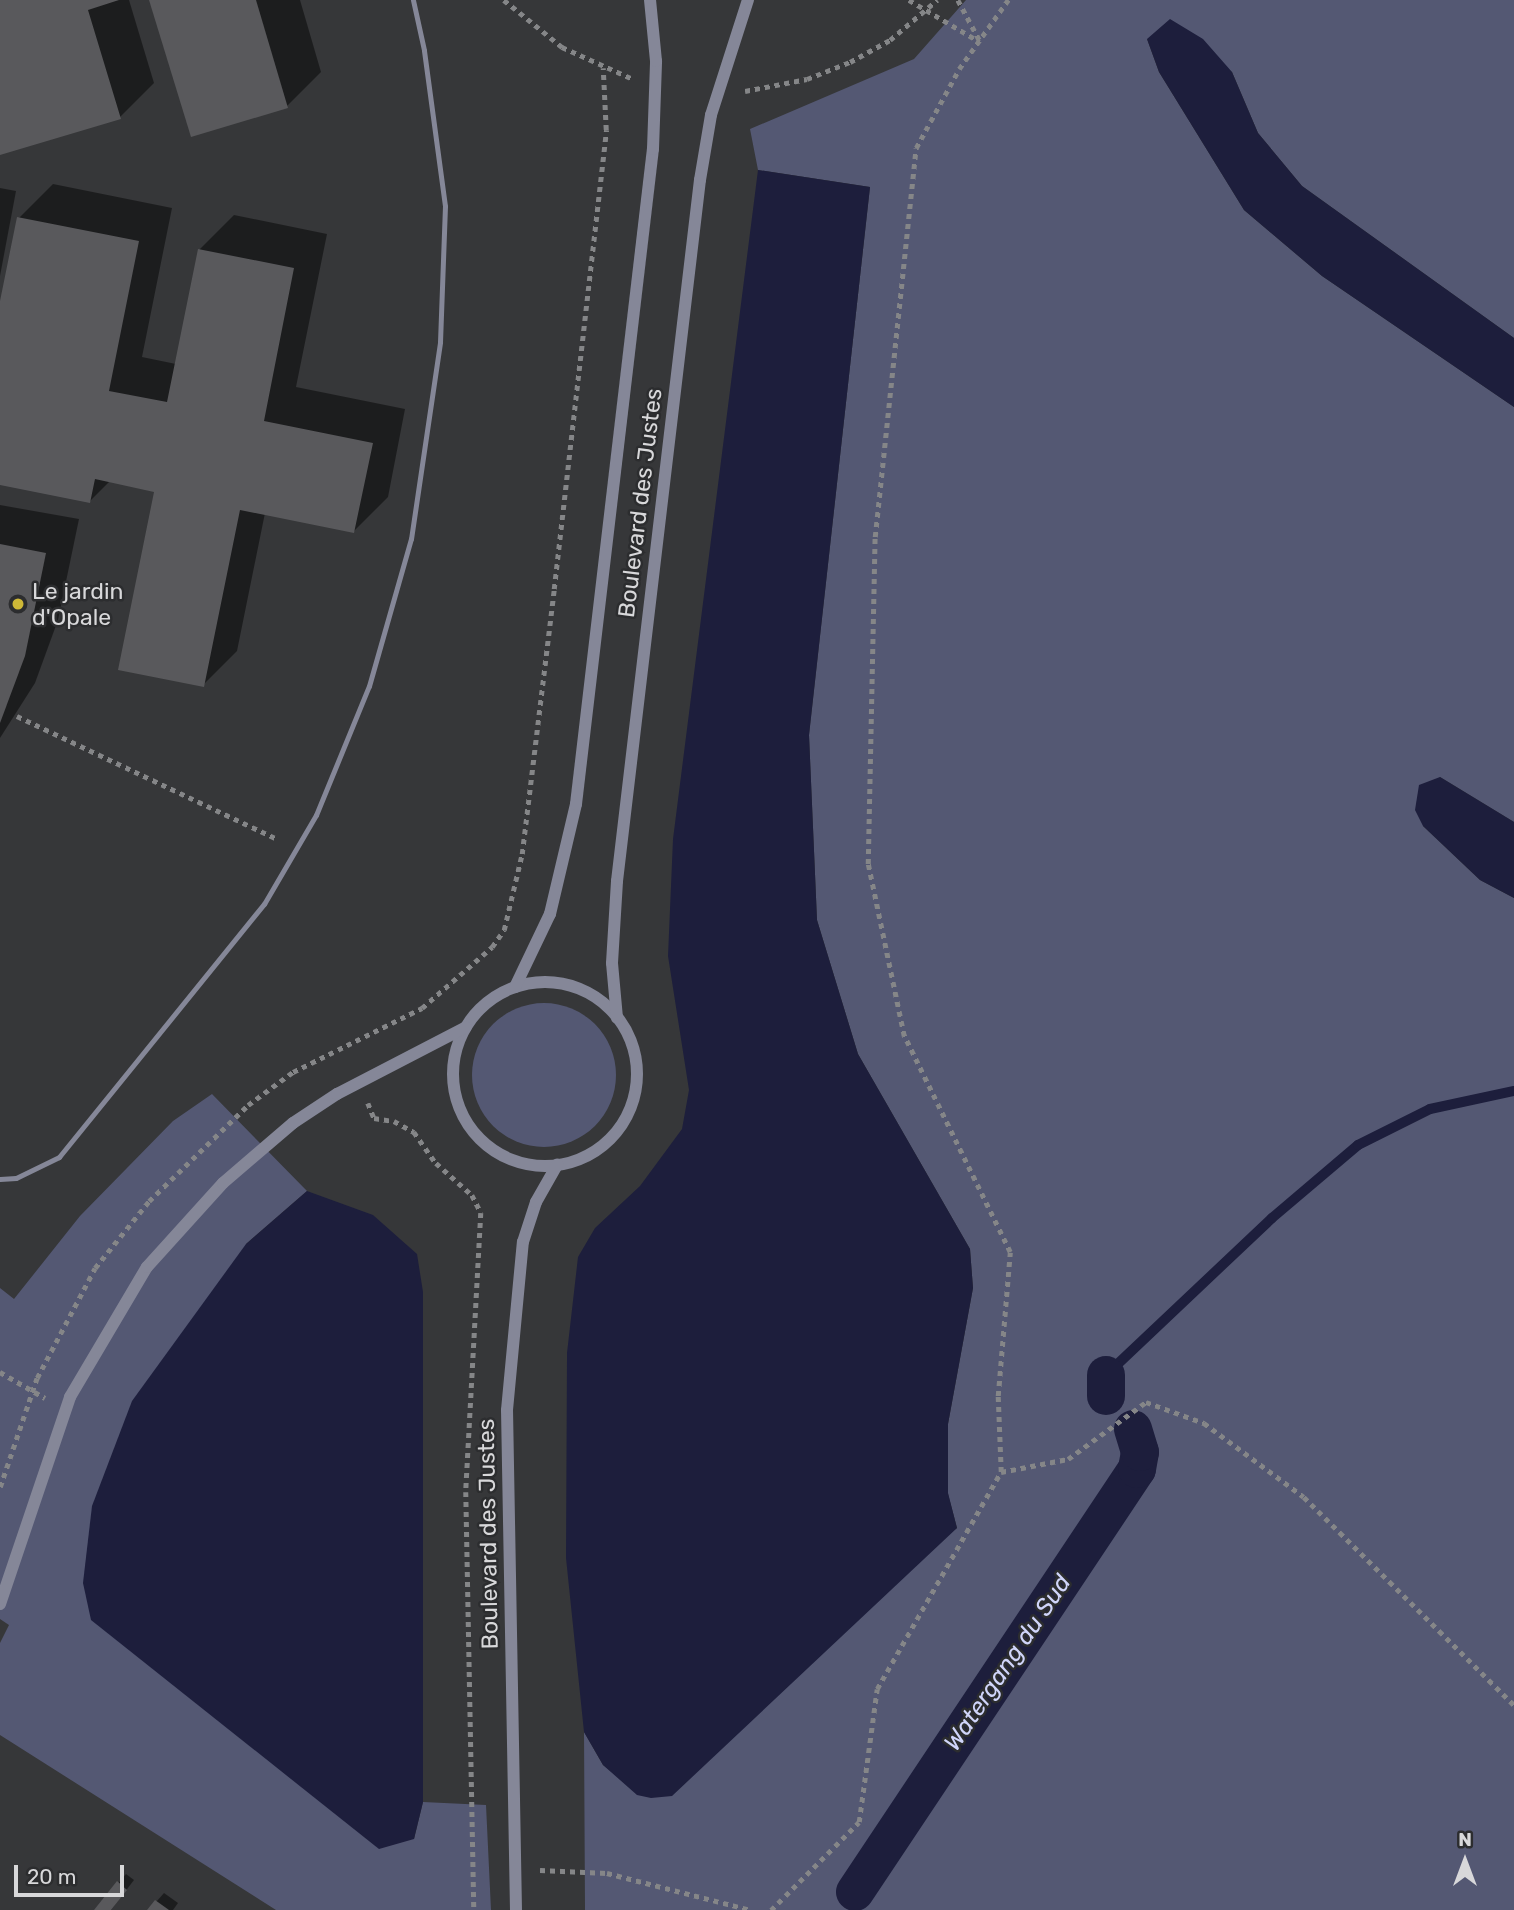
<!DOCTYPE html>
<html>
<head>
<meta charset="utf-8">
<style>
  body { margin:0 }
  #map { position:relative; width:1514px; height:1910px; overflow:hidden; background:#363739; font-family:Rubik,sans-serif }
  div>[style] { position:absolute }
  .green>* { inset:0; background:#545873 }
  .round { border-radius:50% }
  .water>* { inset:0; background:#1d1e3c }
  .shadow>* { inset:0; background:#0007 }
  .stream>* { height:10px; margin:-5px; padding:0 5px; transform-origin:5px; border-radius:5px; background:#1d1e3c }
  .canal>* { height:38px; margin:-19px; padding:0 19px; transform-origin:19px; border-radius:19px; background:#1d1e3c }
  .building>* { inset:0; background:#59595c }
  .path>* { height:4.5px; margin-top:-2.25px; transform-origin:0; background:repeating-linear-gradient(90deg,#858688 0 5px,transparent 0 10px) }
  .service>* { height:5px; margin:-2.5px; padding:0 2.5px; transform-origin:2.5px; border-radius:2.5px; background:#858798 }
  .tertiary>* { height:12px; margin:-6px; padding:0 6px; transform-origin:6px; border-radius:6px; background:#858798 }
  .tertiary>.ring { margin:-6px; padding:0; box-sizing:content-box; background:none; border:12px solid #858798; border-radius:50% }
  .dots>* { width:19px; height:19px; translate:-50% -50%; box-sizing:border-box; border:4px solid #2c2d2f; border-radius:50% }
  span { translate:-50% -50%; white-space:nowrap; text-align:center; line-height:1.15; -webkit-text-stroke:5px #2c2d2f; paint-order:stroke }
  .street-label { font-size:23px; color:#d8d8da }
  .poi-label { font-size:23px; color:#d8d8da }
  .left { translate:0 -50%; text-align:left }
  .water-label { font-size:24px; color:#d0d5fa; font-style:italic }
  .north { position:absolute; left:1430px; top:1826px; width:70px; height:70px; -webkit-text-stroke:5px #2c2d2f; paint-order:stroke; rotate:0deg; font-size:19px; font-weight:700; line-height:28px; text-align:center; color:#d8d8da }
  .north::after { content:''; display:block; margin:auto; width:24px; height:32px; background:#d8d8da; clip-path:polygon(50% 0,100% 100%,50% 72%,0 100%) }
  .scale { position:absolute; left:14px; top:1865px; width:110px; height:32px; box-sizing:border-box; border:4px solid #d8d8da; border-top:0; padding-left:9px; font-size:21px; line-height:24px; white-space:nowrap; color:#d8d8da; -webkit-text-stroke:5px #2c2d2f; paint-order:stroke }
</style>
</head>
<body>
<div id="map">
  <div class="green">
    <i style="clip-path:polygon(966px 0,1514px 0,1514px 338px,1302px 186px,1258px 133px,1232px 72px,1147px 39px,1159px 72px,1244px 210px,1322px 276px,1514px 407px,1514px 822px,1440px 777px,1423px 826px,1480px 880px,1514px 898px,1514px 1910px,585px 1910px,584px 1732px,603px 1765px,617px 1776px,957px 1528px,948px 1494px,948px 1424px,973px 1288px,970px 1249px,858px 1054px,817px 920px,809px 735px,870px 187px,758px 170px,750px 129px,914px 59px)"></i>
    <i class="round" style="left:472px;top:1003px;width:144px;height:144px"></i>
    <i style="clip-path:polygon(212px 1094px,307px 1191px,246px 1244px,414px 1839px,423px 1802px,486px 1805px,491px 1910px,276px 1910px,0 1735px,0 1643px,9px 1625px,0 1619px,0 1288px,14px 1299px,80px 1216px,173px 1121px)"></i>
  </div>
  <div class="water">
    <i style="clip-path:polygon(1170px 19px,1203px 39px,1232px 72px,1258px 133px,1302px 186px,1514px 338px,1514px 407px,1322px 276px,1244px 210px,1159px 72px,1147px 39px)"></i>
    <i style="clip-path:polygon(758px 170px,870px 187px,809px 735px,817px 920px,858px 1054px,970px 1249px,973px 1288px,948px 1424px,948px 1493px,957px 1528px,672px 1796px,651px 1798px,637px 1795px,603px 1765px,584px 1732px,566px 1558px,567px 1353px,578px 1257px,595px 1228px,640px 1186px,682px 1129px,689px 1090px,668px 956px,673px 839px)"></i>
    <i style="clip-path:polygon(1440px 777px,1514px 822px,1514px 898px,1480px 880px,1423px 826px,1415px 810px,1419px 785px)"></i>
    <i style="clip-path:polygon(307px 1191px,373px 1215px,417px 1254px,423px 1292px,423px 1802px,414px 1839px,379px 1849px,91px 1620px,83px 1583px,92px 1506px,132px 1401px,246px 1244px)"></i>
  </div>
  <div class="shadow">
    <i style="clip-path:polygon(0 0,129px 0,154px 83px,120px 117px,0 153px)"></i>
    <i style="clip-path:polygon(151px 0,300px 0,321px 72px,287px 106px)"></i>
    <i style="clip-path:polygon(53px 184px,172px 208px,142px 357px,176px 364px,200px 249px,234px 215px,327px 234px,296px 387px,405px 409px,388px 497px,354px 531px,265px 513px,237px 651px,203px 685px,157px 490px,110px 481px,90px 501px,0 483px,0 310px,19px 218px)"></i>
    <i style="clip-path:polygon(0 188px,16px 191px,0 276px)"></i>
    <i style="clip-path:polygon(0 505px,79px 519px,58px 620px,35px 683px,0 738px)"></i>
    <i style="clip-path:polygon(126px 1874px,134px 1880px,111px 1910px,96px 1910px)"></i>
    <i style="clip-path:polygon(164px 1893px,178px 1903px,173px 1910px,149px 1910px)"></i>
  </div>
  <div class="stream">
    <i style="left:1106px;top:1375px;width:228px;rotate:-43.4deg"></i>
    <i style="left:1272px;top:1218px;width:113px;rotate:-40.3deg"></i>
    <i style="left:1358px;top:1145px;width:80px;rotate:-26.6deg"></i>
    <i style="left:1430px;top:1109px;width:86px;rotate:-12.1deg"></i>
  </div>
  <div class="canal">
    <i style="left:1106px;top:1375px;width:21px;rotate:90deg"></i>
    <i style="left:855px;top:1892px;width:508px;rotate:-56.31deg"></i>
    <i style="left:1137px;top:1469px;width:17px;rotate:-80deg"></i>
    <i style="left:1140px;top:1452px;width:24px;rotate:-107deg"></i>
  </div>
  <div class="building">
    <i style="clip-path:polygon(0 0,119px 0,88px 10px,121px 119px,0 155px)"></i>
    <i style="clip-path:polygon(149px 0,256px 0,288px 108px,191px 137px)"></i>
    <i style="clip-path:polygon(17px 217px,139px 241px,109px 391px,167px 402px,198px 249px,294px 268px,264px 421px,373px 443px,354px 533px,240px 510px,204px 687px,118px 670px,154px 492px,95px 479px,90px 503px,0 485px,0 301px)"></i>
    <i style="clip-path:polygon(0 544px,46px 553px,25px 656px,0 723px)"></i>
    <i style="clip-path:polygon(117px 1881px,127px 1890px,111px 1910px,94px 1910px)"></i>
    <i style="clip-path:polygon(155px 1900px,169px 1910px,147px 1910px)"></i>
  </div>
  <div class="path">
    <i style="left:504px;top:0;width:75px;rotate:39deg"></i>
    <i style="left:562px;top:47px;width:78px;rotate:24.3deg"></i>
    <i style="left:909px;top:0;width:82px;rotate:30.6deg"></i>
    <i style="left:958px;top:0;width:47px;rotate:61.8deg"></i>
    <i style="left:745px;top:91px;width:63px;rotate:-11deg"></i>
    <i style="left:807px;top:79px;width:46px;rotate:-21.6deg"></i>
    <i style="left:850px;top:62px;width:46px;rotate:-28.8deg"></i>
    <i style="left:890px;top:40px;width:62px;rotate:-40.4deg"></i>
    <i style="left:17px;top:716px;width:288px;rotate:25.3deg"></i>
    <i style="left:368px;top:1103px;width:16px;rotate:68deg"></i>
    <i style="left:374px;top:1118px;width:20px;rotate:9deg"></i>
    <i style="left:394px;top:1121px;width:23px;rotate:29deg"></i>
    <i style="left:414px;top:1132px;width:38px;rotate:55deg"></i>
    <i style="left:436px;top:1163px;width:48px;rotate:41.6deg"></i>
    <i style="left:472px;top:1195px;width:20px;rotate:63deg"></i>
    <i style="left:481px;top:1213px;width:279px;rotate:93.1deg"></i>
    <i style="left:466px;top:1492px;width:418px;rotate:88.9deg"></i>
    <i style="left:0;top:1372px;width:52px;rotate:30deg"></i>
    <i style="left:1001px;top:1472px;width:76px;rotate:-92.3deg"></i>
    <i style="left:998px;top:1396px;width:144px;rotate:-85.2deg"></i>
    <i style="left:1010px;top:1252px;width:241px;rotate:-116.1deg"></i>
    <i style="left:904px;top:1036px;width:176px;rotate:-101.8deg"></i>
    <i style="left:868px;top:864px;width:327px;rotate:-88.8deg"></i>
    <i style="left:875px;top:537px;width:391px;rotate:-84deg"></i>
    <i style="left:916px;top:148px;width:90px;rotate:-61.4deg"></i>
    <i style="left:959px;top:69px;width:85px;rotate:-54.6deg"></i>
    <i style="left:0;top:1487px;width:115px;rotate:-71.3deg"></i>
    <i style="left:37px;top:1378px;width:124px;rotate:-62.2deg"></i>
    <i style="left:95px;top:1268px;width:86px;rotate:-51.1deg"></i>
    <i style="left:149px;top:1201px;width:138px;rotate:-44.1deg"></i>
    <i style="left:248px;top:1105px;width:56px;rotate:-36.3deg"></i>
    <i style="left:293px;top:1072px;width:144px;rotate:-26.4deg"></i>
    <i style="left:422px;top:1008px;width:93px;rotate:-41.1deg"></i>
    <i style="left:492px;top:947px;width:21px;rotate:-55deg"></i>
    <i style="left:504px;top:930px;width:78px;rotate:-76.7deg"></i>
    <i style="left:522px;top:854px;width:267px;rotate:-83.1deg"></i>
    <i style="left:554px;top:589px;width:462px;rotate:-83.5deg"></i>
    <i style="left:606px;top:130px;width:62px;rotate:-92.8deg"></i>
    <i style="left:540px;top:1870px;width:67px;rotate:2.6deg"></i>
    <i style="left:607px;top:1873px;width:149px;rotate:14.4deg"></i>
    <i style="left:771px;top:1910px;width:124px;rotate:-45deg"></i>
    <i style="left:859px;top:1822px;width:134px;rotate:-82.3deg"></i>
    <i style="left:877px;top:1689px;width:250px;rotate:-60.3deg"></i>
    <i style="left:1001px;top:1472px;width:68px;rotate:-11deg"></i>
    <i style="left:1068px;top:1459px;width:97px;rotate:-36.2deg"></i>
    <i style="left:1146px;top:1402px;width:62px;rotate:19.9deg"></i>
    <i style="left:1204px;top:1423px;width:124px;rotate:36.5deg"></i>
    <i style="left:1304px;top:1497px;width:296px;rotate:44.7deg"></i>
  </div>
  <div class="service">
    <i style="left:0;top:1179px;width:16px;rotate:-4deg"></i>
    <i style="left:16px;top:1178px;width:48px;rotate:-26deg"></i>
    <i style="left:59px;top:1157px;width:326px;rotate:-51deg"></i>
    <i style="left:264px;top:904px;width:103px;rotate:-59.7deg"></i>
    <i style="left:316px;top:815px;width:139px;rotate:-67.7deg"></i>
    <i style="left:369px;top:686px;width:153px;rotate:-74.1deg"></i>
    <i style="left:411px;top:539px;width:199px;rotate:-81.6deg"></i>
    <i style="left:440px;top:342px;width:136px;rotate:-87.9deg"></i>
    <i style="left:445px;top:206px;width:157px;rotate:-97.7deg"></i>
    <i style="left:424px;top:50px;width:51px;rotate:-102.4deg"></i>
  </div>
  <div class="tertiary">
    <i class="ring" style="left:453px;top:982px;width:172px;height:172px"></i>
    <i style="left:515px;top:987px;width:81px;rotate:-64.4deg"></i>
    <i style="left:550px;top:914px;width:113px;rotate:-76.7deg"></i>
    <i style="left:576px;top:804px;width:660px;rotate:-83.3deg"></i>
    <i style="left:653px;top:149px;width:88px;rotate:-88deg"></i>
    <i style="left:656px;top:61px;width:61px;rotate:-95.6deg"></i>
    <i style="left:617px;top:1018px;width:55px;rotate:-95.2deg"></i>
    <i style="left:612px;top:963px;width:82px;rotate:-86.5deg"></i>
    <i style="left:617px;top:881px;width:706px;rotate:-83.25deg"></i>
    <i style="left:700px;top:180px;width:66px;rotate:-80.4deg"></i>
    <i style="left:711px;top:115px;width:121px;rotate:-72.2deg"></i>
    <i style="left:0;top:1604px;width:219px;rotate:-71.3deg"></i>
    <i style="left:70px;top:1397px;width:151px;rotate:-59.4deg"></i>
    <i style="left:147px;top:1267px;width:113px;rotate:-47.9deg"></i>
    <i style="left:223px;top:1183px;width:92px;rotate:-40.6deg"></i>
    <i style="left:293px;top:1123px;width:53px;rotate:-33.4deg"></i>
    <i style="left:337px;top:1094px;width:145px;rotate:-27.4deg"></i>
    <i style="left:516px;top:1910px;width:500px;rotate:-91.03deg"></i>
    <i style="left:507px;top:1410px;width:169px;rotate:-84.6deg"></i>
    <i style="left:523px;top:1242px;width:42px;rotate:-72deg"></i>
    <i style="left:536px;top:1202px;width:43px;rotate:-60.4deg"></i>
  </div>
  <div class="dots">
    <i style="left:18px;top:604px;background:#ceb837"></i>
  </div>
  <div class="street-label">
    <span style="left:640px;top:503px;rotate:-83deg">Boulevard des Justes</span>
    <span style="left:488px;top:1534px;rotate:-91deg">Boulevard des Justes</span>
  </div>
  <div class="poi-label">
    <span class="left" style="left:32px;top:604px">Le jardin<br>d'Opale</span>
  </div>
  <div class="water-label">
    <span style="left:1008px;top:1663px;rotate:-56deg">Watergang du Sud</span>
  </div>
  <div class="north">N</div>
  <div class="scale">20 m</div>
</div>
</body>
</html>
